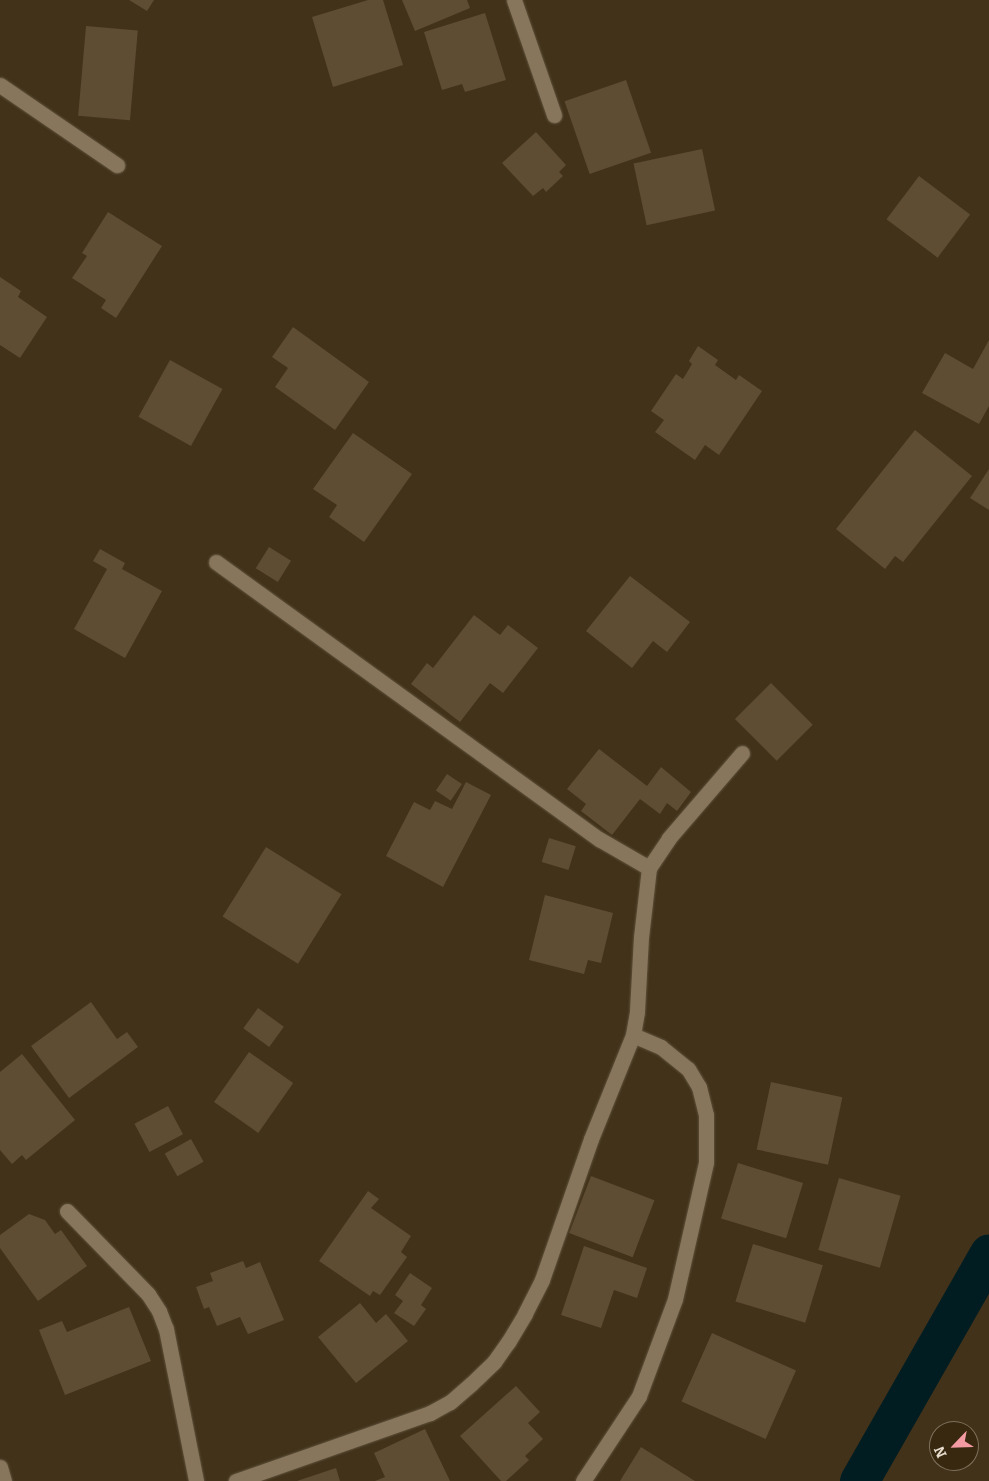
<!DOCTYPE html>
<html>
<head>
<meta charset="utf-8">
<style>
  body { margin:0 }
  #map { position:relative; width:989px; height:1481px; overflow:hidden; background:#42321a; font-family:Bitter,serif }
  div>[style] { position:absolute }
  .canal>* { height:39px; margin:-19.5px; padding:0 19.5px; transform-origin:19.5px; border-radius:19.5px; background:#011d22 }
  .building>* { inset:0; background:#5e4d33; transform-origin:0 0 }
  .roads { filter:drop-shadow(0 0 1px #5e513b) drop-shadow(0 0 1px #5e513b) }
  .street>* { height:15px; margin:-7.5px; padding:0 7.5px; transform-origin:7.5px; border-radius:7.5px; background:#88765c }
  span { translate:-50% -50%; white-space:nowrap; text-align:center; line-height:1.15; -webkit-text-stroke:4px #38280f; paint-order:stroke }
  .north { position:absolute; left:929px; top:1421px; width:50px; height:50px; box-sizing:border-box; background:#38280f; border:1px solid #7e715c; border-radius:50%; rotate:246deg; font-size:14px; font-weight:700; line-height:20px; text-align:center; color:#e8decf }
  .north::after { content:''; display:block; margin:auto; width:18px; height:22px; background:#f49aa2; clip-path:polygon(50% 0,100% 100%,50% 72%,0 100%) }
</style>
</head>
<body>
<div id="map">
  <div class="canal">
    <i style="left:859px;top:1481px;width:262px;rotate:-60.3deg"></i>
  </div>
  <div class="building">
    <i style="clip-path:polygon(129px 0,154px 0,147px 11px)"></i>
    <i style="clip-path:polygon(368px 0,383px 0,403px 65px,333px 87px,312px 17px)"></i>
    <i style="clip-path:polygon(402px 0,467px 0,470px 8px,415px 31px)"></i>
    <i style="clip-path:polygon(485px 13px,506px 80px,465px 92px,462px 84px,442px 90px,424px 32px)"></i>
    <i style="left:86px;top:26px;width:52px;height:90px;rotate:5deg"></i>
    <i style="left:626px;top:80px;width:77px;height:65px;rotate:71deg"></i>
    <i style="clip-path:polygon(536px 132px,566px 165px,559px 172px,563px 176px,546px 192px,543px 188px,533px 196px,502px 163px)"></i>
    <i style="left:702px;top:149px;width:63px;height:70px;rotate:78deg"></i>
    <i style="left:919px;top:176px;width:64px;height:54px;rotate:37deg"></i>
    <i style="clip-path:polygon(108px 212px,162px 246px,116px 318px,101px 308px,106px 300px,72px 278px,87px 256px,82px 253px)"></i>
    <i style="clip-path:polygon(0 277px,21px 291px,18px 297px,47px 317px,20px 358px,0 345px)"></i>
    <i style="clip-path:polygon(293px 327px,369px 382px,335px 430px,275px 387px,288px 368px,272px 357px)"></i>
    <i style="clip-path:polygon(989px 340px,989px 406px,979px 424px,922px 393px,945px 353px,973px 369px)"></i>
    <i style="clip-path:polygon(698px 346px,718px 360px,715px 365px,736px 380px,739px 375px,762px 391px,719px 455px,705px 445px,695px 460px,655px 432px,664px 420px,651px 411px,676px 374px,683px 379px,692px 364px,689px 361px)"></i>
    <i style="left:170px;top:360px;width:60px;height:65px;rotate:29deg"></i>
    <i style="clip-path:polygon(915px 430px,972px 476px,903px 562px,895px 556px,885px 569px,836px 529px)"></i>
    <i style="clip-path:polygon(353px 433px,412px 474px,364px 542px,329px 517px,337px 505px,313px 489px)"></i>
    <i style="clip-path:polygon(989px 469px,989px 510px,970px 498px)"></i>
    <i style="left:269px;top:547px;width:26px;height:25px;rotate:32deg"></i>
    <i style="clip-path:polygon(100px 549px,125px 563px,122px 569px,162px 591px,125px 658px,74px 629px,107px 569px,93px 561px)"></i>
    <i style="clip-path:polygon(630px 576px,690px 622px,667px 652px,653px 641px,632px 668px,586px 631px)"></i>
    <i style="clip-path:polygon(474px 615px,500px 635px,508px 625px,538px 648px,503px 693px,490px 683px,460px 722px,411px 684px,427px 663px,433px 668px)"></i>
    <i style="left:771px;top:683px;width:59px;height:51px;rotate:45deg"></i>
    <i style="clip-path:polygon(599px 749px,647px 786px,661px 767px,691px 792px,677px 811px,667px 803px,660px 814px,640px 799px,612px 835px,581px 811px,586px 804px,567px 789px)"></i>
    <i style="left:447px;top:774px;width:18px;height:20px;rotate:34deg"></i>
    <i style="clip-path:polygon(466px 782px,491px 795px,443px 887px,386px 856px,414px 802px,430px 810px,435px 801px,452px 809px)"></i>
    <i style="left:549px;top:838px;width:28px;height:25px;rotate:17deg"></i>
    <i style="left:266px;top:847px;width:89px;height:82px;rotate:32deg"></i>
    <i style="clip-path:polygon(545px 895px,613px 913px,601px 963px,588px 960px,584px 974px,529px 960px)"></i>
    <i style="clip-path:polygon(91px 1002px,117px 1039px,127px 1032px,138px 1047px,69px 1098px,31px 1046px)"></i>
    <i style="left:258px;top:1008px;width:32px;height:25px;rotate:36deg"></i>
    <i style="left:249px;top:1052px;width:54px;height:61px;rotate:35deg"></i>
    <i style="clip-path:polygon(22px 1054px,75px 1120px,26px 1160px,22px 1155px,12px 1164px,0 1150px,0 1072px)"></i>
    <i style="left:771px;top:1082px;width:73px;height:69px;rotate:12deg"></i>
    <i style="left:168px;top:1106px;width:32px;height:38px;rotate:62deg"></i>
    <i style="left:191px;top:1139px;width:26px;height:30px;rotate:61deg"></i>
    <i style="left:738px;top:1163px;width:68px;height:58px;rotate:17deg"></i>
    <i style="left:591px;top:1176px;width:68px;height:61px;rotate:21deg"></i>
    <i style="left:839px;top:1178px;width:64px;height:75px;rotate:16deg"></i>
    <i style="clip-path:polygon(368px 1191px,379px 1199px,371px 1208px,411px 1236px,401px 1252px,407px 1257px,380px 1295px,373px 1291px,370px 1296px,319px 1261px)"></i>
    <i style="clip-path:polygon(29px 1214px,45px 1220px,55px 1234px,61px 1230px,87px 1266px,38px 1301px,0 1248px,0 1235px)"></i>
    <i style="left:753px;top:1244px;width:73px;height:60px;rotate:17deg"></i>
    <i style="clip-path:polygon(584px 1246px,647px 1268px,637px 1298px,614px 1290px,601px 1328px,561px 1315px)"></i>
    <i style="clip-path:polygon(243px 1261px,246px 1268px,260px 1262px,284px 1320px,248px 1334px,240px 1317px,217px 1326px,209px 1307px,204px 1309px,196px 1287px,213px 1281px,210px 1273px)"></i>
    <i style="clip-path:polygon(410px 1273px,432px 1288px,421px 1305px,426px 1309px,414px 1326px,394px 1313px,403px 1301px,395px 1295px)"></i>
    <i style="clip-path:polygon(360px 1303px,376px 1323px,386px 1314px,408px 1341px,356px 1383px,318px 1337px)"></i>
    <i style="clip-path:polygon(129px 1307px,151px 1361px,65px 1395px,39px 1330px,62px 1321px,67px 1332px)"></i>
    <i style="left:712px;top:1333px;width:92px;height:75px;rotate:24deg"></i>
    <i style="clip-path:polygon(516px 1386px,540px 1412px,528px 1423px,543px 1439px,525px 1456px,529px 1460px,506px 1481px,501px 1481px,460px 1436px)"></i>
    <i style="clip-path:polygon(425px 1429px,450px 1481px,375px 1481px,385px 1477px,374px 1453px)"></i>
    <i style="clip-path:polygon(641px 1447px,695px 1481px,620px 1481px)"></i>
    <i style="clip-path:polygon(336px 1468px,340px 1481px,297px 1481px)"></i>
  </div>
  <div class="roads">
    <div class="street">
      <i style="left:514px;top:0;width:122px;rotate:70.8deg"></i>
      <i style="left:0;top:85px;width:142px;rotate:34.4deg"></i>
      <i style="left:216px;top:562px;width:473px;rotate:35.9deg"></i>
      <i style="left:599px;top:839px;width:58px;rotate:30.1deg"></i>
      <i style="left:649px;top:868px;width:69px;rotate:96.6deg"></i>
      <i style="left:641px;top:937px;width:75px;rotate:93.1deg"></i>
      <i style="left:637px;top:1012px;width:23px;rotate:100deg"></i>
      <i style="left:633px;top:1035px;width:112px;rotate:112deg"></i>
      <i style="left:591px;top:1139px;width:149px;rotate:109.2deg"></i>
      <i style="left:542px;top:1280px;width:38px;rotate:117deg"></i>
      <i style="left:525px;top:1314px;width:33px;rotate:121deg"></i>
      <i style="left:508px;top:1342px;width:24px;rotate:125deg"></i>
      <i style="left:494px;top:1362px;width:32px;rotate:136deg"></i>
      <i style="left:471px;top:1384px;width:28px;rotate:139deg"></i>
      <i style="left:450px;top:1402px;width:23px;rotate:151deg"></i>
      <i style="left:430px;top:1413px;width:206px;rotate:160.7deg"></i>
      <i style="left:649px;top:868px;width:36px;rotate:-56deg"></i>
      <i style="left:669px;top:838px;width:112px;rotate:-49.3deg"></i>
      <i style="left:67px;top:1211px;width:116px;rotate:45.7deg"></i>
      <i style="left:148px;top:1294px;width:20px;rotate:57deg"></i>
      <i style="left:159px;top:1311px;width:19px;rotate:69deg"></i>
      <i style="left:166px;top:1329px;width:155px;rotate:78.8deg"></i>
      <i style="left:0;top:1467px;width:15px;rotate:74deg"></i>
      <i style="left:583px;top:1481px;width:102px;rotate:-56.6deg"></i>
      <i style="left:639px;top:1396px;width:103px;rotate:-69.6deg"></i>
      <i style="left:675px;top:1299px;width:140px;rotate:-77.2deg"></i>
      <i style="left:706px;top:1162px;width:47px;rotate:-90deg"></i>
      <i style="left:706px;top:1115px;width:29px;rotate:-104deg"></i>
      <i style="left:699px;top:1087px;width:21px;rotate:-121deg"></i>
      <i style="left:688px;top:1069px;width:35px;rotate:-141deg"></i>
      <i style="left:661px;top:1047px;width:30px;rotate:-157deg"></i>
    </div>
  </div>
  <div class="north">N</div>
</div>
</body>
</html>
